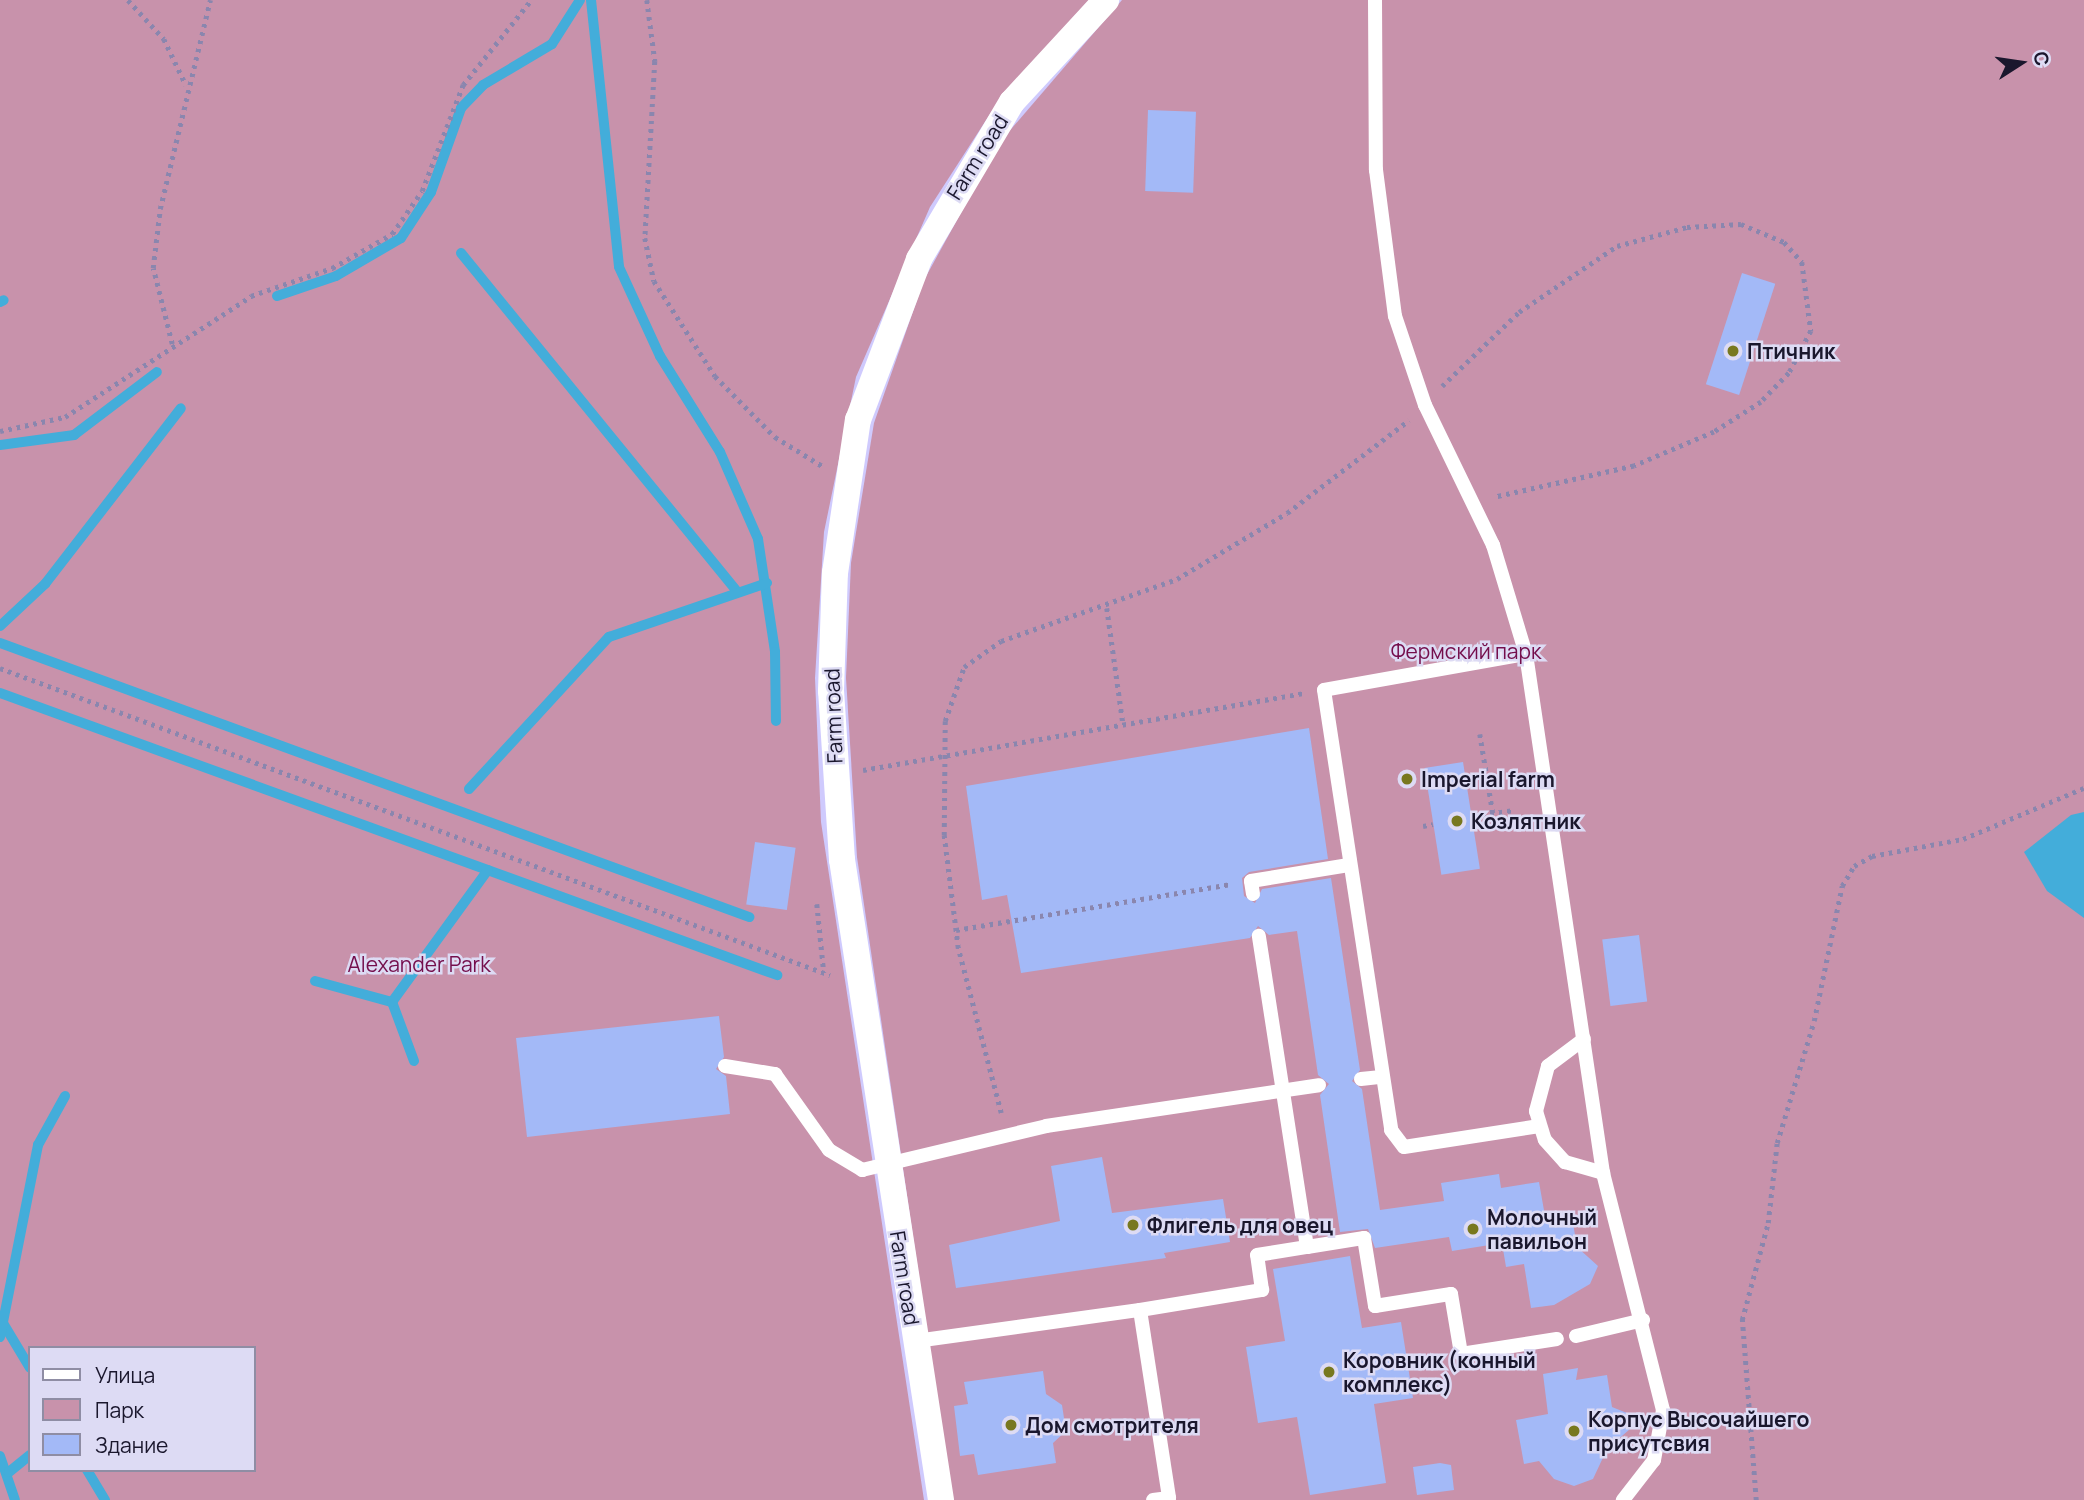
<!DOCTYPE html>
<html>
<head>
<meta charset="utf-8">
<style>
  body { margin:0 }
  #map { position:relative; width:2084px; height:1500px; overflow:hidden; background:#cfcafd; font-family:Manrope,sans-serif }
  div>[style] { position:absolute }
  .green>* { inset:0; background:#c892ab }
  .water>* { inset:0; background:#43adda }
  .stream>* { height:10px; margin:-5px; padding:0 5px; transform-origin:5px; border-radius:5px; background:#43adda }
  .building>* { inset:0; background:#a3b9f7; transform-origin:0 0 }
  .path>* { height:4.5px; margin-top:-2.25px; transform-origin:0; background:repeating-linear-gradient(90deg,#8a86ae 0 3.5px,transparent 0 8.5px) }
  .service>* { height:14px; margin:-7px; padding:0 7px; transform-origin:7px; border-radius:7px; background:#fff }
  .minor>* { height:26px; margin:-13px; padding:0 13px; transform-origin:13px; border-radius:13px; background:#fff }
  .dots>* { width:19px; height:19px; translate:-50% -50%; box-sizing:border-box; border:4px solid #dddbf4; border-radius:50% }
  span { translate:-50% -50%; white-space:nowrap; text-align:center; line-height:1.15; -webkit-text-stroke:5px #dddbf4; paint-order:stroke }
  .street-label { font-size:21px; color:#1a172d }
  .poi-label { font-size:21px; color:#1a172d; font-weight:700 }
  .left { translate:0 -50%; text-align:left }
  .park-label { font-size:21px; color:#740e4c }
  .legend { position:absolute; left:28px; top:1346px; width:228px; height:126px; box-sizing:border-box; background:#dddbf4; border:2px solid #8f8da4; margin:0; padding:9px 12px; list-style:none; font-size:21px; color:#1a172d }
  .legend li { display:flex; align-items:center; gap:14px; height:35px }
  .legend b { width:35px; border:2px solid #8f8da4 }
  .north { position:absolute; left:1986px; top:28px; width:70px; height:70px; -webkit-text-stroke:5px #dddbf4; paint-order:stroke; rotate:78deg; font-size:19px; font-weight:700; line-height:28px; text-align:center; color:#1a172d }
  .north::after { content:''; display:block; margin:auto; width:24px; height:32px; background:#1a172d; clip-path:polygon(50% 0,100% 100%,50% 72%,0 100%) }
</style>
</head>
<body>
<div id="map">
  <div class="green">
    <i style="clip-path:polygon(evenodd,0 0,1089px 0,1001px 97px,930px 207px,856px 377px,824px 532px,815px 678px,821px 822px,924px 1500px,0 1500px,0 0,30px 1348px,254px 1348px,254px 1470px,30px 1470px,30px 1348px)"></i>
    <i style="clip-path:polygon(1122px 0,2084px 0,2084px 1500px,952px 1500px,857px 857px,846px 678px,851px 563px,874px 423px,924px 280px,1000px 142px)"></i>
  </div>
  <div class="water">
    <i style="clip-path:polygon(2084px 812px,2084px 918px,2047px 891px,2024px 852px,2071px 815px)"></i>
  </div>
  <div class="stream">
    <i style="left:591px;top:0;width:268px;rotate:84deg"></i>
    <i style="left:619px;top:267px;width:98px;rotate:65.3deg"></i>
    <i style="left:660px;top:356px;width:113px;rotate:58deg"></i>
    <i style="left:720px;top:452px;width:95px;rotate:66.4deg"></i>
    <i style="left:758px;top:539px;width:114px;rotate:81.4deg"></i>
    <i style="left:775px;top:652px;width:69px;rotate:89.2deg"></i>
    <i style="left:461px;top:253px;width:436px;rotate:50.8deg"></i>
    <i style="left:277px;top:296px;width:62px;rotate:-18.7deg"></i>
    <i style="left:336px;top:276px;width:75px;rotate:-30.3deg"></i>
    <i style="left:401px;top:238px;width:55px;rotate:-56.9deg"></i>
    <i style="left:431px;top:192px;width:89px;rotate:-70.3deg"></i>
    <i style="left:461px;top:108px;width:32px;rotate:-46deg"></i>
    <i style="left:483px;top:85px;width:80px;rotate:-30.7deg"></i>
    <i style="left:552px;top:44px;width:52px;rotate:-57.5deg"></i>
    <i style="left:0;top:302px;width:4px;rotate:-27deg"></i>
    <i style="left:0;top:445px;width:75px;rotate:-7.7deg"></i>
    <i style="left:74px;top:435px;width:104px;rotate:-37.2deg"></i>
    <i style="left:0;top:626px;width:62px;rotate:-43deg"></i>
    <i style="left:45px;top:584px;width:222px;rotate:-52.3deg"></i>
    <i style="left:0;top:643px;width:798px;rotate:20.09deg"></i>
    <i style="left:0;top:693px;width:827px;rotate:19.95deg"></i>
    <i style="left:469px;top:789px;width:207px;rotate:-47.4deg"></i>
    <i style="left:609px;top:637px;width:167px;rotate:-18.9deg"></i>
    <i style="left:315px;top:981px;width:80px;rotate:15.3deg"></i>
    <i style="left:414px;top:1061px;width:63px;rotate:-110.4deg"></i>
    <i style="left:392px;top:1002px;width:163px;rotate:-54deg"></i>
    <i style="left:0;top:1318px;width:58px;rotate:59deg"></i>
    <i style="left:0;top:1337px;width:196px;rotate:-78.8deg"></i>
    <i style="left:38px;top:1145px;width:56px;rotate:-61.1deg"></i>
    <i style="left:0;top:1456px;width:46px;rotate:71.2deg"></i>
    <i style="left:87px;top:1470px;width:35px;rotate:59deg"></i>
    <i style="left:9px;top:1472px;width:27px;rotate:-39deg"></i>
  </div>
  <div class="building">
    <i style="left:1148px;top:110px;width:48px;height:81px;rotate:2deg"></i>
    <i style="left:1742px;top:273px;width:35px;height:117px;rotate:18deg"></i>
    <i style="clip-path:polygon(1309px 728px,1328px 859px,1249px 872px,1242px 878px,1244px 896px,1255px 903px,1262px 889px,1331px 878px,1360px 1070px,1352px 1081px,1362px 1089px,1380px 1210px,1444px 1201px,1441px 1183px,1499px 1174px,1501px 1188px,1539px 1182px,1545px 1216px,1571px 1211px,1577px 1247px,1598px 1266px,1590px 1284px,1554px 1305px,1531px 1308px,1524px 1264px,1506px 1267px,1502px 1243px,1452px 1251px,1449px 1237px,1375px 1248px,1368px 1229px,1340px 1232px,1320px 1095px,1329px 1084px,1318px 1075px,1297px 931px,1269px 935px,1258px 926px,1250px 938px,1021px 973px,1007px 895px,982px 900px,966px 786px)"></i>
    <i style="left:1463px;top:762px;width:108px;height:39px;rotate:81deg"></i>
    <i style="left:755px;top:842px;width:41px;height:63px;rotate:8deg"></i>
    <i style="left:1639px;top:935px;width:67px;height:37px;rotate:83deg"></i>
    <i style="clip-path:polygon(719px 1016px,724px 1057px,716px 1069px,726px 1076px,730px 1114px,527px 1137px,516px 1038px)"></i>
    <i style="clip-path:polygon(1102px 1157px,1112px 1213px,1223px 1199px,1230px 1242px,1164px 1253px,1166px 1258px,956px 1288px,949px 1245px,1060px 1221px,1051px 1166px)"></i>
    <i style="clip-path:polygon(1350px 1256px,1362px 1328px,1401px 1322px,1413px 1398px,1374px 1404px,1386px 1483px,1310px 1495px,1297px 1417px,1258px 1423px,1246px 1347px,1285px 1341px,1273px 1269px)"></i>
    <i style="clip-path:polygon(1578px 1368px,1576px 1380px,1607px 1375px,1612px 1407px,1627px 1413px,1630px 1429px,1607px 1449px,1593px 1479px,1574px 1486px,1554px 1479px,1539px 1461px,1524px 1464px,1516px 1420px,1548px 1414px,1543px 1374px)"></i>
    <i style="clip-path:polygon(1043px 1371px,1046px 1394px,1062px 1405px,1066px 1431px,1053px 1443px,1056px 1463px,978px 1475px,974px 1454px,960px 1456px,954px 1406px,968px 1404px,964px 1382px)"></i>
    <i style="clip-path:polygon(1440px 1463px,1451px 1465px,1454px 1490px,1417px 1495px,1413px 1467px)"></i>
  </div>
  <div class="path">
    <i style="left:128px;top:0;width:53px;rotate:47.3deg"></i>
    <i style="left:164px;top:39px;width:51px;rotate:64.4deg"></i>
    <i style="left:647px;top:0;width:62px;rotate:82.5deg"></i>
    <i style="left:655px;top:61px;width:177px;rotate:93.2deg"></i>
    <i style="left:645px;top:238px;width:44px;rotate:78.2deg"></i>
    <i style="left:654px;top:281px;width:113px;rotate:57.3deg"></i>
    <i style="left:715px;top:376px;width:86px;rotate:45.5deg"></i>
    <i style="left:775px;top:437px;width:57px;rotate:31.5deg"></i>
    <i style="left:172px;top:344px;width:78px;rotate:-104deg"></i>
    <i style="left:153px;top:268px;width:59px;rotate:-83.2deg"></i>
    <i style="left:160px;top:209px;width:215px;rotate:-76.5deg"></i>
    <i style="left:1442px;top:386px;width:107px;rotate:-43.9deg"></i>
    <i style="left:1519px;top:312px;width:118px;rotate:-34deg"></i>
    <i style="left:1617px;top:246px;width:73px;rotate:-15.2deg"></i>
    <i style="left:1687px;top:227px;width:54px;rotate:-3.2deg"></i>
    <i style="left:1741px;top:224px;width:47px;rotate:22.7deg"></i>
    <i style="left:1784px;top:242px;width:27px;rotate:48deg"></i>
    <i style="left:1802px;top:262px;width:70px;rotate:82.6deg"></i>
    <i style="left:1811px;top:331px;width:47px;rotate:117.6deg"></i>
    <i style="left:1789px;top:373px;width:40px;rotate:134deg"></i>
    <i style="left:1761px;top:402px;width:56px;rotate:147.4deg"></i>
    <i style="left:1714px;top:432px;width:87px;rotate:157deg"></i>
    <i style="left:1634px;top:466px;width:142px;rotate:167.4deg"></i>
    <i style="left:0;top:431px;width:66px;rotate:-12.2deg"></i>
    <i style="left:65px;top:417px;width:222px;rotate:-33deg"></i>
    <i style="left:251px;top:296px;width:86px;rotate:-19.1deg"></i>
    <i style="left:332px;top:268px;width:69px;rotate:-29.5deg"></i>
    <i style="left:392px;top:234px;width:52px;rotate:-55.1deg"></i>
    <i style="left:422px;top:191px;width:114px;rotate:-68.9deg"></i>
    <i style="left:463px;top:85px;width:109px;rotate:-51.3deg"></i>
    <i style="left:1107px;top:608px;width:116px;rotate:82.1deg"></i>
    <i style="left:0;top:668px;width:885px;rotate:20.3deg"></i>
    <i style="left:1480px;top:734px;width:80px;rotate:80.7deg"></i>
    <i style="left:863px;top:770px;width:447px;rotate:-9.9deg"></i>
    <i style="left:1482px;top:815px;width:32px;rotate:-9deg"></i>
    <i style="left:1423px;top:826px;width:10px;rotate:-11deg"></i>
    <i style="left:817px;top:904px;width:69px;rotate:84.2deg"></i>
    <i style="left:956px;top:930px;width:279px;rotate:-9.5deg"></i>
    <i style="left:1001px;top:1113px;width:171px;rotate:-104.6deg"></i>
    <i style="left:958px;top:948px;width:114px;rotate:-97.1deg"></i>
    <i style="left:944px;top:835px;width:114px;rotate:-89.5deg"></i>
    <i style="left:945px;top:721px;width:57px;rotate:-70.6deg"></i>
    <i style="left:964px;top:667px;width:45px;rotate:-35.1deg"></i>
    <i style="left:1001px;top:641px;width:187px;rotate:-19.4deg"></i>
    <i style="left:1177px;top:579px;width:128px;rotate:-31deg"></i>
    <i style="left:1287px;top:513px;width:153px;rotate:-37.3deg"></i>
    <i style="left:1756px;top:1500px;width:181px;rotate:-94.4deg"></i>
    <i style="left:1742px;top:1320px;width:100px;rotate:-75deg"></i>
    <i style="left:1768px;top:1223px;width:81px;rotate:-83.6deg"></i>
    <i style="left:1777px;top:1143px;width:127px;rotate:-73.1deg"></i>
    <i style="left:1814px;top:1021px;width:138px;rotate:-78.3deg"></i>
    <i style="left:1842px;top:886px;width:23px;rotate:-59deg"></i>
    <i style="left:1854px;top:866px;width:21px;rotate:-29deg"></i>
    <i style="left:1872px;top:856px;width:93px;rotate:-10.6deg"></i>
    <i style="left:1963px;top:839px;width:131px;rotate:-22.9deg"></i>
  </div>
  <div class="service">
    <i style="left:1375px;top:0;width:170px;rotate:89.7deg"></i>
    <i style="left:1376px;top:170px;width:147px;rotate:82.6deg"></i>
    <i style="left:1395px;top:316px;width:94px;rotate:71.4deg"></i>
    <i style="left:1425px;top:405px;width:156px;rotate:64.1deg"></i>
    <i style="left:1493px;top:545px;width:114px;rotate:73.2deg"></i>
    <i style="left:1526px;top:654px;width:525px;rotate:81.56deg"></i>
    <i style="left:1603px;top:1173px;width:244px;rotate:75.8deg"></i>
    <i style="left:1663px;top:1410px;width:51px;rotate:100.2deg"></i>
    <i style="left:1654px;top:1460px;width:51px;rotate:127.8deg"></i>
    <i style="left:1526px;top:654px;width:205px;rotate:169.9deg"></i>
    <i style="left:1324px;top:690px;width:445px;rotate:81.3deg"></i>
    <i style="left:1391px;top:1130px;width:21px;rotate:53deg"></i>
    <i style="left:1404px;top:1147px;width:137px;rotate:-8.8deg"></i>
    <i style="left:1253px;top:894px;width:13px;rotate:-99deg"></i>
    <i style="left:1251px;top:881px;width:99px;rotate:-9.3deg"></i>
    <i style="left:1584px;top:1039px;width:45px;rotate:143.1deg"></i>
    <i style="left:1548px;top:1066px;width:47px;rotate:104.9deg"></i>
    <i style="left:1536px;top:1111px;width:30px;rotate:73deg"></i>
    <i style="left:1545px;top:1140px;width:30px;rotate:48deg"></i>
    <i style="left:1565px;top:1162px;width:40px;rotate:16deg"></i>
    <i style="left:725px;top:1066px;width:51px;rotate:9.1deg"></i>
    <i style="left:775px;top:1074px;width:93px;rotate:54.6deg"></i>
    <i style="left:829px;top:1150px;width:39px;rotate:31deg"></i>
    <i style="left:862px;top:1170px;width:189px;rotate:-13.4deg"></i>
    <i style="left:1046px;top:1126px;width:276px;rotate:-8.5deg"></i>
    <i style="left:1361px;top:1079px;width:18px;rotate:-6deg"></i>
    <i style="left:1307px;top:1247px;width:58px;rotate:-9deg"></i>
    <i style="left:1364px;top:1238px;width:69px;rotate:80.8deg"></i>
    <i style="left:1375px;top:1306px;width:77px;rotate:-9deg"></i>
    <i style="left:1451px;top:1294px;width:61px;rotate:80.5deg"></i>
    <i style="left:1461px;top:1354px;width:97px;rotate:-8.9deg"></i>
    <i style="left:1140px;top:1310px;width:124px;rotate:-9.3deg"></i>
    <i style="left:1262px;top:1290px;width:35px;rotate:-98deg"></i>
    <i style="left:1257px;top:1255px;width:51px;rotate:-9.1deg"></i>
    <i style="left:1307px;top:1247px;width:315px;rotate:-98.8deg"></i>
    <i style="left:1576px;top:1336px;width:69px;rotate:-13.4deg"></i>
    <i style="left:916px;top:1341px;width:226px;rotate:-7.9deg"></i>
    <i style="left:1140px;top:1310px;width:190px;rotate:81.2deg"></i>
    <i style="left:1169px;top:1498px;width:16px;rotate:173deg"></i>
  </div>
  <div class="minor">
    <i style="left:941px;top:1500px;width:648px;rotate:-98.79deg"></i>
    <i style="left:842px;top:860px;width:169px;rotate:-93.7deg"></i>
    <i style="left:831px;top:691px;width:118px;rotate:-88.1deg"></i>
    <i style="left:835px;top:573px;width:155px;rotate:-81.5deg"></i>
    <i style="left:858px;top:420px;width:172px;rotate:-69.2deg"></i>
    <i style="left:919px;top:259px;width:182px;rotate:-59.4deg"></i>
    <i style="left:1012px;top:102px;width:139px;rotate:-47.3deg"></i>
  </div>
  <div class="dots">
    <i style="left:1733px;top:351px;background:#78781f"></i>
    <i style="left:1407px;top:779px;background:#78781f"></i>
    <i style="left:1457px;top:821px;background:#78781f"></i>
    <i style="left:1133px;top:1225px;background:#78781f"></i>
    <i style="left:1473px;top:1229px;background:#78781f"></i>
    <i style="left:1329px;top:1372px;background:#78781f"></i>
    <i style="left:1011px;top:1425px;background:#78781f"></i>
    <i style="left:1574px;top:1431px;background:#78781f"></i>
  </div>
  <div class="street-label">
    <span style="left:977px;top:157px;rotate:-58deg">Farm road</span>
    <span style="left:833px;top:716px;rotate:-92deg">Farm road</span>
    <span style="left:905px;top:1278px;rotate:81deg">Farm road</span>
  </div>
  <div class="poi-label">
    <span class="left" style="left:1747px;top:351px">Птичник</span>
    <span class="left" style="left:1421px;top:779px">Imperial farm</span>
    <span class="left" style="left:1471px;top:821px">Козлятник</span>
    <span class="left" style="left:1487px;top:1229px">Молочный<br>павильон</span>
    <span class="left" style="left:1147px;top:1225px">Флигель для овец</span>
    <span class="left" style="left:1343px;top:1372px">Коровник (конный<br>комплекс)</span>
    <span class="left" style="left:1588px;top:1431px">Корпус Высочайшего<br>присутсвия</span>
    <span class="left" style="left:1025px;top:1425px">Дом смотрителя</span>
  </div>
  <div class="park-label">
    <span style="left:1466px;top:651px">Фермский парк</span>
    <span style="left:419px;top:964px">Alexander Park</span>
  </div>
  <ul class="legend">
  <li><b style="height:9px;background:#fff"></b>Улица</li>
  <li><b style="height:19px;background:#c892ab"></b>Парк</li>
  <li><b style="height:19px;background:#a3b9f7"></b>Здание</li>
  </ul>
  <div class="north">С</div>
</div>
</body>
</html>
